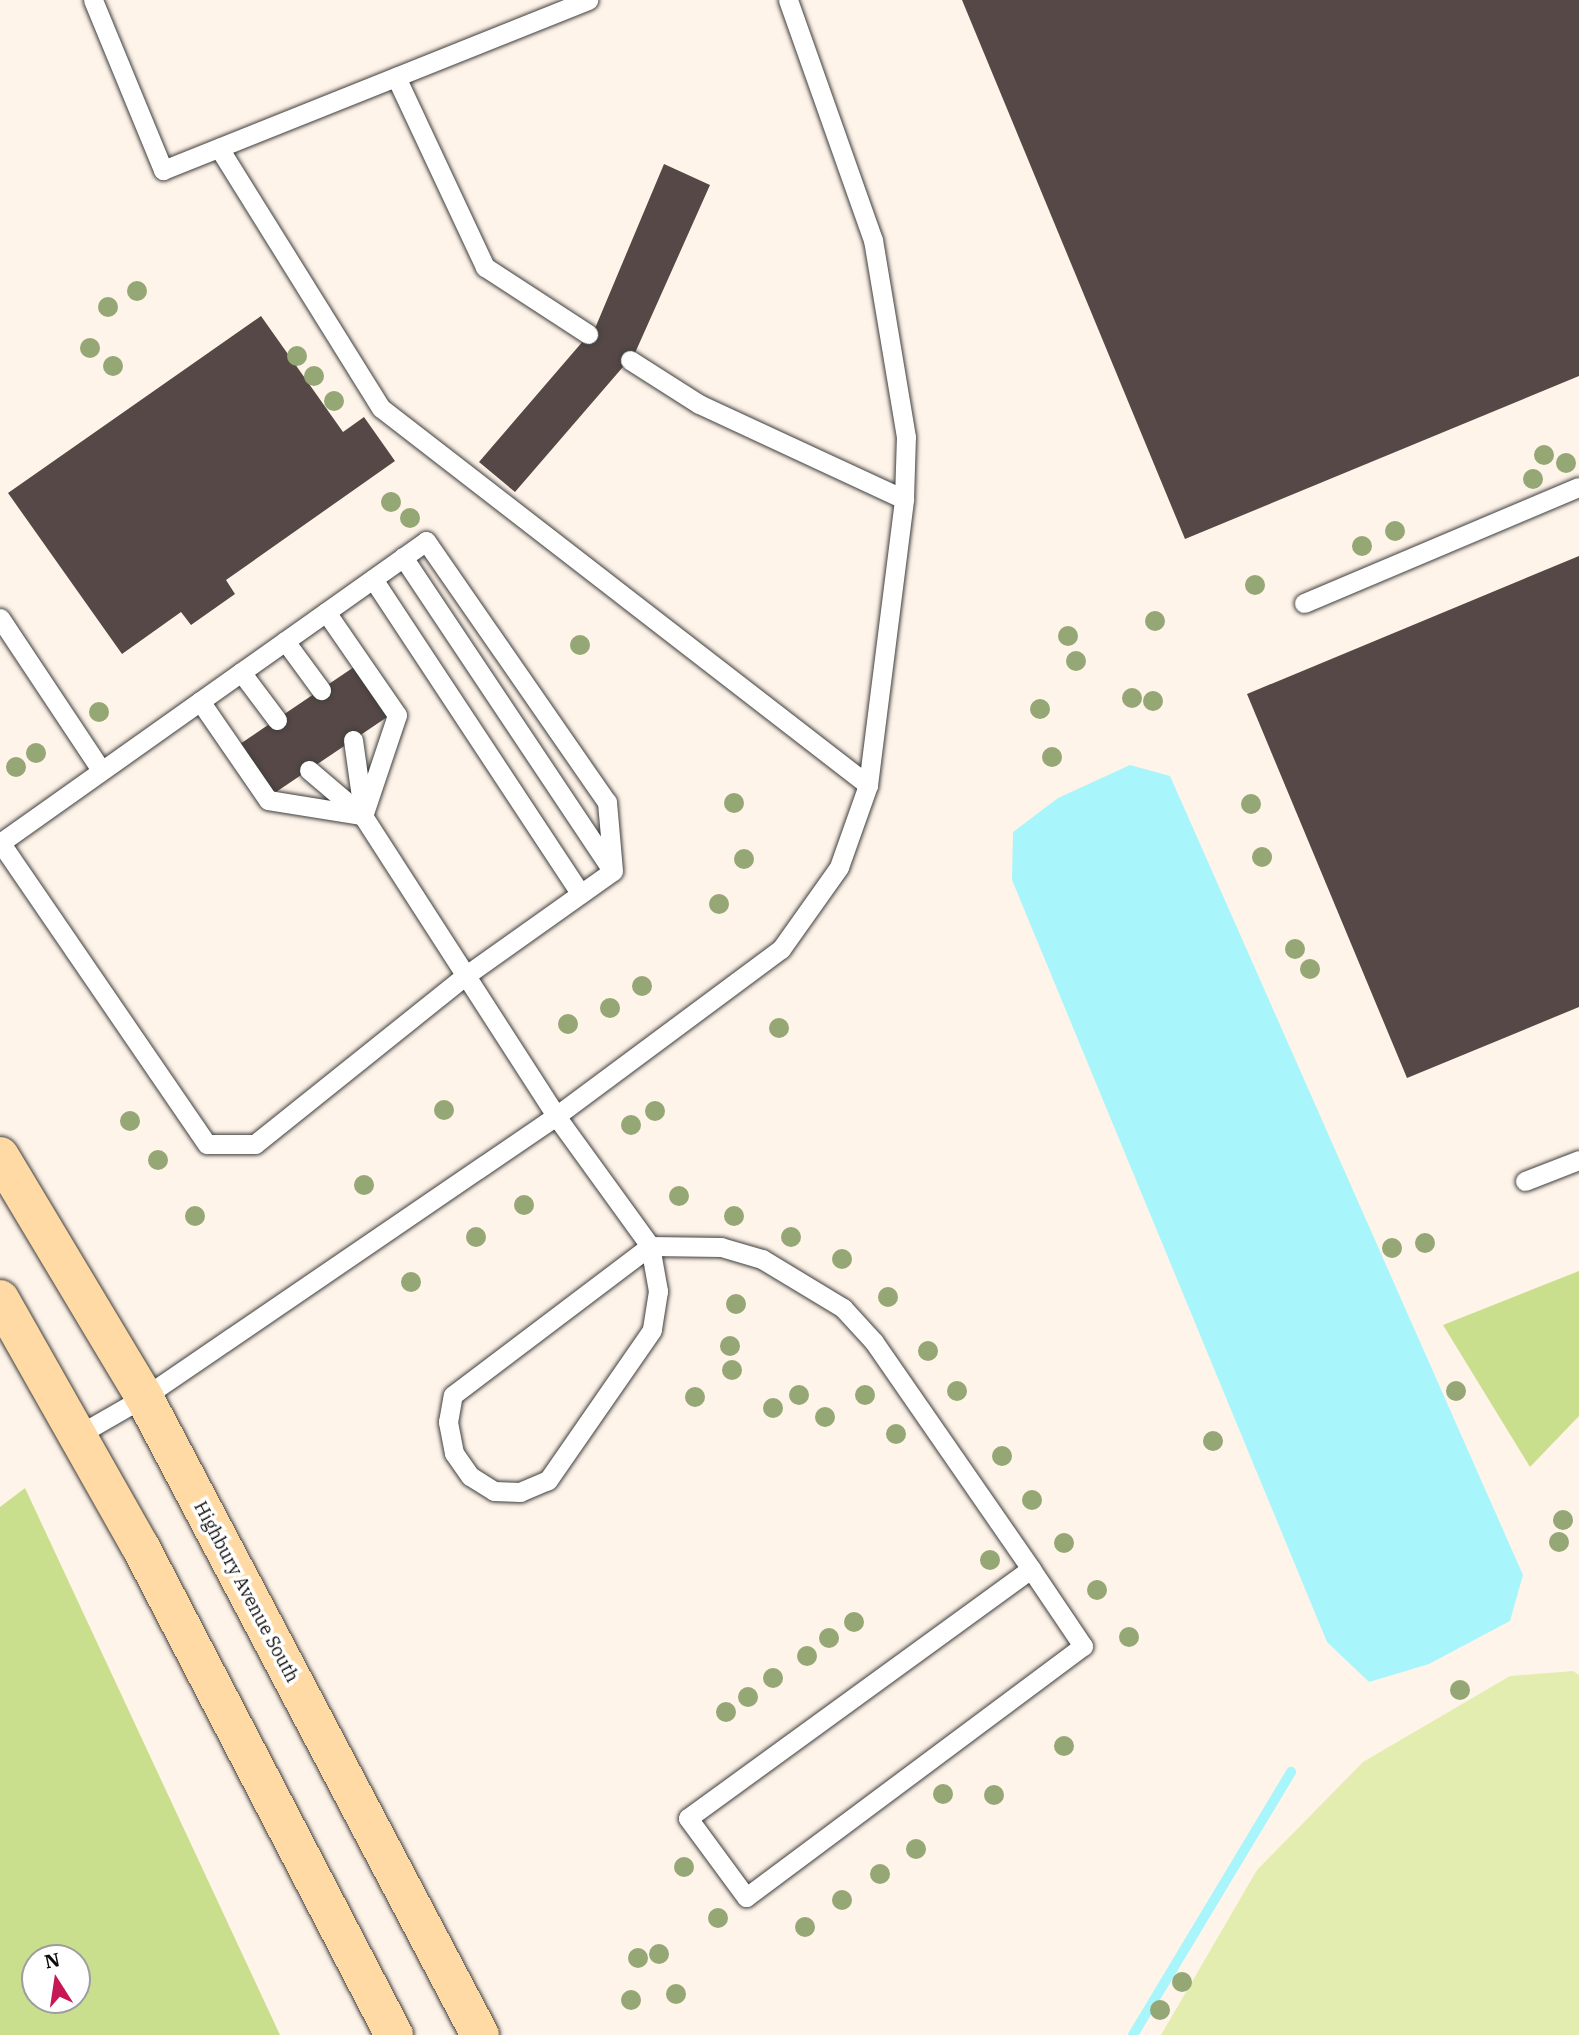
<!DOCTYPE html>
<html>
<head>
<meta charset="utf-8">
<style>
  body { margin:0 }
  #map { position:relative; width:1579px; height:2035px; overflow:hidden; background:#fff4e9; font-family:"IBM Plex Serif",serif }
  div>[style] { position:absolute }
  .green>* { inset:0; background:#e2edaf }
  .forest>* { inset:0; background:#cadf8d }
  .water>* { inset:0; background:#a8f6fc }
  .stream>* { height:10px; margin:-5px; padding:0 5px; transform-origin:5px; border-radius:5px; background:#a8f6fc }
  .building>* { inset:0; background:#554846; transform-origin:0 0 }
  .roads { filter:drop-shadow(0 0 2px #3e3e3e) drop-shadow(0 0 2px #3e3e3e) }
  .lane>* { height:19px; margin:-9.5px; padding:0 9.5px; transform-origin:9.5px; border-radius:9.5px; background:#fff }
  .secondary>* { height:38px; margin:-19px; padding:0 19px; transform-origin:19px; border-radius:19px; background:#ffdaa4 }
  .trees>* { width:20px; height:20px; margin:-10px; border-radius:50%; background:#95a775 }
  span { translate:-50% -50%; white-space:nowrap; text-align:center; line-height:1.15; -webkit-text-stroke:7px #fff; paint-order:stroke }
  .street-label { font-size:18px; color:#0b0b0b }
  .north { position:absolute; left:21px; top:1944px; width:70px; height:70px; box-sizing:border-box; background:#fff; border:2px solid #9d9d9d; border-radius:50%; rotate:348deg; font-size:19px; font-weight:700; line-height:28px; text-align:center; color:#0b0b0b }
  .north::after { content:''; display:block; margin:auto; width:24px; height:32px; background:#c71754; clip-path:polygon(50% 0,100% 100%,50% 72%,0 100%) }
</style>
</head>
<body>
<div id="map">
  <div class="green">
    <i style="clip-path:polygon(1573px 1671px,1579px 1675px,1579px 2035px,1161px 2035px,1257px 1870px,1363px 1762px,1510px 1676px)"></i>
  </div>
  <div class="forest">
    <i style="clip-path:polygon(1579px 1271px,1579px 1416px,1530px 1467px,1443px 1325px)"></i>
    <i style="clip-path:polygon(evenodd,25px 1488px,280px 2035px,0 2035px,0 1507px,25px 1488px,77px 1958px,77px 2000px,35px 2000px,35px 1958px,77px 1958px)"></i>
  </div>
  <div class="water">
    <i style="clip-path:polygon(1130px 765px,1170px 776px,1523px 1575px,1510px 1621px,1429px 1664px,1369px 1682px,1327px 1642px,1012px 880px,1013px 832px,1058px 798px)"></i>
  </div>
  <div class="stream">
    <i style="left:1133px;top:2035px;width:307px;rotate:-59deg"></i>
  </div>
  <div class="building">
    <i style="clip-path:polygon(962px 0,1579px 0,1579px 376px,1185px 539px)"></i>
    <i style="clip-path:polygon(664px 164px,710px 185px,635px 353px,515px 492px,479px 462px,596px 326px)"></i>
    <i style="clip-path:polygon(261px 316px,343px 432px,364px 417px,395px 461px,226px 580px,235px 594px,191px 625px,181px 612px,122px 654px,8px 493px)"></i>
    <i style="clip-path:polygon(1579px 556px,1579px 1007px,1407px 1078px,1247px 694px)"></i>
    <i style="left:357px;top:665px;width:60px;height:143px;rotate:56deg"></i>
  </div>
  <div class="roads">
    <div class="lane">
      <i style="left:93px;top:0;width:184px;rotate:67.6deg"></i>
      <i style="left:163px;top:170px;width:458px;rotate:-21.8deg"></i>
      <i style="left:396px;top:77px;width:210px;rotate:64.9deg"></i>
      <i style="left:485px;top:267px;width:123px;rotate:33deg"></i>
      <i style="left:219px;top:148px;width:306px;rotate:58.1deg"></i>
      <i style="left:381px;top:408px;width:616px;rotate:37.74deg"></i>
      <i style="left:630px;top:360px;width:82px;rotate:32.5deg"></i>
      <i style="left:699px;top:404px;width:226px;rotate:24.9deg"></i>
      <i style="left:403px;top:557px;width:376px;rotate:56.3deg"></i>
      <i style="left:373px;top:579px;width:377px;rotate:56.6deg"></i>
      <i style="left:1304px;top:603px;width:298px;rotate:-22.9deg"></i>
      <i style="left:326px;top:612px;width:125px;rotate:55.4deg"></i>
      <i style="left:397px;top:715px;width:107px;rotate:108.6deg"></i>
      <i style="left:0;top:618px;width:182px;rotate:56.4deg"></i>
      <i style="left:285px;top:641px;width:61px;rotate:53.7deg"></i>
      <i style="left:241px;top:672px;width:60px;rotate:53.1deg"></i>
      <i style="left:200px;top:701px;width:120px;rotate:55.5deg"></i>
      <i style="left:268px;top:800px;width:95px;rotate:9.1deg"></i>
      <i style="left:353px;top:740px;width:72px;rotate:82deg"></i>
      <i style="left:309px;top:770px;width:71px;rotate:40.4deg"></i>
      <i style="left:363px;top:816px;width:357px;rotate:57.2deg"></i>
      <i style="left:556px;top:1116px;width:160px;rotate:54.1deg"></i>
      <i style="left:650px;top:1246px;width:71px;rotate:0.8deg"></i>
      <i style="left:721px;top:1247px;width:43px;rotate:16.3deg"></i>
      <i style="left:762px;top:1259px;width:95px;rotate:31.2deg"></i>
      <i style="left:843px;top:1308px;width:46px;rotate:47.6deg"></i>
      <i style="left:874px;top:1342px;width:276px;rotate:55.3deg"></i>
      <i style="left:1031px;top:1569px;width:93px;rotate:56deg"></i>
      <i style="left:1083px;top:1646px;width:420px;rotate:143.3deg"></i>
      <i style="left:746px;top:1897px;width:98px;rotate:-126.3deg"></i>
      <i style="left:688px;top:1818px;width:424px;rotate:-36deg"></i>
      <i style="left:0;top:842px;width:366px;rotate:55.6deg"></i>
      <i style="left:207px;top:1144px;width:48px"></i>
      <i style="left:255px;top:1144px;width:269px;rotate:-38.7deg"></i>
      <i style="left:465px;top:976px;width:181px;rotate:-35.4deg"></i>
      <i style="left:0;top:843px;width:522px;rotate:-35.33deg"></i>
      <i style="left:426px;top:541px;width:318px;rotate:55.3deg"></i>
      <i style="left:607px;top:802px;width:69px;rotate:85deg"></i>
      <i style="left:1525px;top:1181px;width:58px;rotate:-21.3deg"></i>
      <i style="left:650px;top:1246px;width:46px;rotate:79.9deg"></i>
      <i style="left:658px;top:1291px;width:39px;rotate:99deg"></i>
      <i style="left:652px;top:1330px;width:183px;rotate:124.7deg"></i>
      <i style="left:548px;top:1480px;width:30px;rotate:157deg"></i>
      <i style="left:520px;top:1492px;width:26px;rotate:-178deg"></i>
      <i style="left:494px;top:1491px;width:28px;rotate:-148deg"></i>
      <i style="left:470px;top:1476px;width:28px;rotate:-125deg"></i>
      <i style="left:454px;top:1453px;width:32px;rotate:-101deg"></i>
      <i style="left:448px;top:1422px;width:27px;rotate:-80deg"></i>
      <i style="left:453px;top:1395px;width:247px;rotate:-37.1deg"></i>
      <i style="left:78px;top:1435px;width:76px;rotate:-29.9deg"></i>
      <i style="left:144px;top:1397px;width:499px;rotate:-34.3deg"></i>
      <i style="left:556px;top:1116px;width:280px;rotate:-36.6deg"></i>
      <i style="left:781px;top:949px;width:100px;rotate:-54.7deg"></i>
      <i style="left:839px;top:867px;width:87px;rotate:-70.5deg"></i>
      <i style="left:868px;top:785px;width:288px;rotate:-82.8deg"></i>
      <i style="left:904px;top:499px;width:62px;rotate:-88.2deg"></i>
      <i style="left:906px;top:437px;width:200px;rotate:-99.5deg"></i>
      <i style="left:873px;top:240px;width:255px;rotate:-109.5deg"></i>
    </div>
    <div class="secondary">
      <i style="left:0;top:1156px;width:281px;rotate:59.1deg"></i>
      <i style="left:144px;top:1397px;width:721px;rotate:62.23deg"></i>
      <i style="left:0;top:1299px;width:284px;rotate:60.5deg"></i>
      <i style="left:140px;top:1546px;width:551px;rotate:62.55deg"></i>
    </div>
  </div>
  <div class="trees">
    <i style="left:137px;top:291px"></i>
    <i style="left:108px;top:307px"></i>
    <i style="left:90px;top:348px"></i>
    <i style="left:297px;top:356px"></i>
    <i style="left:113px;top:366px"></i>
    <i style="left:314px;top:376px"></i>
    <i style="left:334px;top:401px"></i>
    <i style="left:1544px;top:455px"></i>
    <i style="left:1566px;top:463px"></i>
    <i style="left:1533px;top:479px"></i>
    <i style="left:391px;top:502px"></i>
    <i style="left:410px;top:518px"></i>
    <i style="left:1395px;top:531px"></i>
    <i style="left:1362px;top:546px"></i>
    <i style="left:1255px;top:585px"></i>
    <i style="left:1155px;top:621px"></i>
    <i style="left:1068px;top:636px"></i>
    <i style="left:580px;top:645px"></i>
    <i style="left:1076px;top:661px"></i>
    <i style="left:1132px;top:698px"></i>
    <i style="left:1153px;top:701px"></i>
    <i style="left:1040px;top:709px"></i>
    <i style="left:99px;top:712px"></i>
    <i style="left:36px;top:753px"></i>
    <i style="left:1052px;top:757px"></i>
    <i style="left:16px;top:767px"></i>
    <i style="left:734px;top:803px"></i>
    <i style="left:1251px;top:804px"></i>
    <i style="left:1262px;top:857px"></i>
    <i style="left:744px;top:859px"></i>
    <i style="left:719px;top:904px"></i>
    <i style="left:1295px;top:949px"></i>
    <i style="left:1310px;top:969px"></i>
    <i style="left:642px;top:986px"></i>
    <i style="left:610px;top:1008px"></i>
    <i style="left:568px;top:1024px"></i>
    <i style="left:779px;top:1028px"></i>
    <i style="left:444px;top:1110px"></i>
    <i style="left:655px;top:1111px"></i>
    <i style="left:130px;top:1121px"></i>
    <i style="left:631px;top:1125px"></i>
    <i style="left:158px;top:1160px"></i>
    <i style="left:364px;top:1185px"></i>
    <i style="left:679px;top:1196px"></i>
    <i style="left:524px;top:1205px"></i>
    <i style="left:195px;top:1216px"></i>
    <i style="left:734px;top:1216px"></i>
    <i style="left:476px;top:1237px"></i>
    <i style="left:791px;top:1237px"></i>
    <i style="left:1425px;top:1243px"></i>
    <i style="left:1392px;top:1248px"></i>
    <i style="left:842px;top:1259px"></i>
    <i style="left:411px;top:1282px"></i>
    <i style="left:888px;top:1297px"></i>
    <i style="left:736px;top:1304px"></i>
    <i style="left:730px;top:1346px"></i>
    <i style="left:928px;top:1351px"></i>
    <i style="left:732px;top:1370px"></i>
    <i style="left:957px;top:1391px"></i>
    <i style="left:1456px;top:1391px"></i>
    <i style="left:799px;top:1395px"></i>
    <i style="left:865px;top:1395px"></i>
    <i style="left:695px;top:1397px"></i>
    <i style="left:773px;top:1408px"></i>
    <i style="left:825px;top:1417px"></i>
    <i style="left:896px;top:1434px"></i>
    <i style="left:1213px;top:1441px"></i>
    <i style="left:1002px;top:1456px"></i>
    <i style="left:1032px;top:1500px"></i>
    <i style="left:1563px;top:1520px"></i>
    <i style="left:1559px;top:1542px"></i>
    <i style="left:1064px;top:1543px"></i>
    <i style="left:990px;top:1560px"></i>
    <i style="left:1097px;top:1590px"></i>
    <i style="left:854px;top:1622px"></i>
    <i style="left:1129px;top:1637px"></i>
    <i style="left:829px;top:1638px"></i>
    <i style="left:807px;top:1656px"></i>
    <i style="left:773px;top:1678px"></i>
    <i style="left:1460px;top:1690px"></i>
    <i style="left:748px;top:1697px"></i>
    <i style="left:726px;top:1712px"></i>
    <i style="left:1064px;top:1746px"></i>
    <i style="left:943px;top:1794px"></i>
    <i style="left:994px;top:1795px"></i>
    <i style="left:916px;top:1849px"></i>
    <i style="left:684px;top:1867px"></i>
    <i style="left:880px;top:1874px"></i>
    <i style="left:842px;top:1900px"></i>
    <i style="left:718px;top:1918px"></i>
    <i style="left:805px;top:1927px"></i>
    <i style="left:659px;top:1954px"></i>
    <i style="left:638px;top:1958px"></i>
    <i style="left:1182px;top:1982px"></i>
    <i style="left:676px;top:1994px"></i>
    <i style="left:631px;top:2000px"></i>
    <i style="left:1160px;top:2010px"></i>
  </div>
  <div class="street-label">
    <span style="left:246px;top:1592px;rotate:62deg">Highbury Avenue South</span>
  </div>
  <div class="north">N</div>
</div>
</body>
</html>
